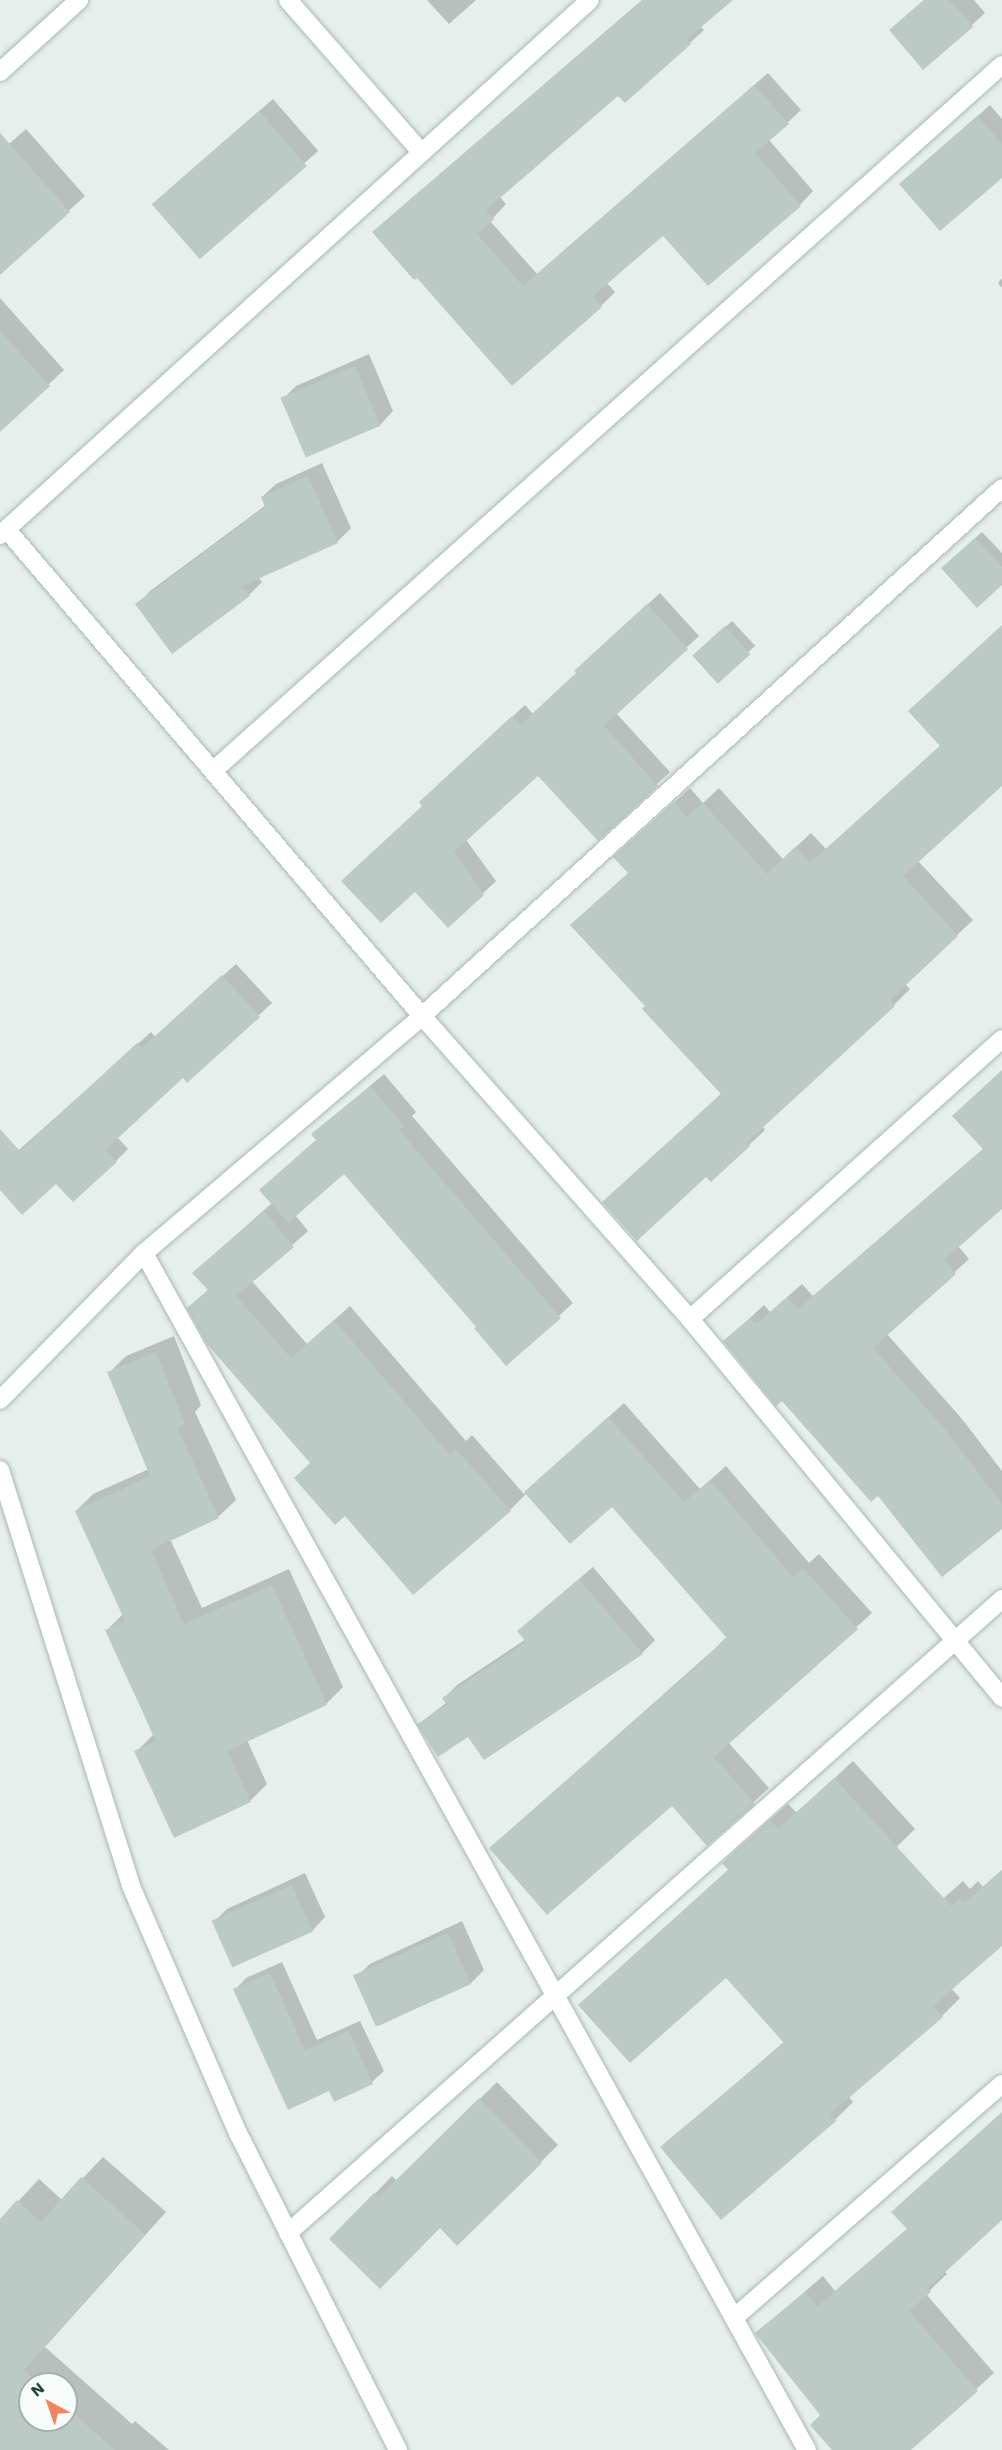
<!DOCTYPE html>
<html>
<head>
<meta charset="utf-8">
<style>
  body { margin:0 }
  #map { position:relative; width:1002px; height:2450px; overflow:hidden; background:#e6efeb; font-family:"Work Sans",sans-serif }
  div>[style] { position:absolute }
  .shadow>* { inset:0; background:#0003; transform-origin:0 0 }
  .building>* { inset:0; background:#bbcac4; transform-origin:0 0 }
  .roads { filter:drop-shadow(0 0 2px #a8b8b2) drop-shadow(0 0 2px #a8b8b2) }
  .lane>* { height:18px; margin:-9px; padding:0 9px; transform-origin:9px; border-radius:9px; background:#fff }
  .street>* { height:18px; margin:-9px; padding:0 9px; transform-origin:9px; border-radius:9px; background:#fff }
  span { translate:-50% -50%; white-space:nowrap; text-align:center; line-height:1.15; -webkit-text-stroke:6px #f7fbf9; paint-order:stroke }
  .north { position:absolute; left:18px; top:2372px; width:60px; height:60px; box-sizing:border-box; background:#f7fbf9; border:2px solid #a3b1ad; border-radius:50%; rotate:320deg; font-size:16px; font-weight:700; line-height:24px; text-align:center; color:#24423a }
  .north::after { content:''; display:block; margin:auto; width:21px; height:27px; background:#f4845f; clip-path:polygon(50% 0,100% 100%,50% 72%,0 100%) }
</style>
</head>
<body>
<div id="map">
  <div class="shadow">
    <i style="clip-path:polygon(427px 0,476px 0,449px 24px)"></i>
    <i style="clip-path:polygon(642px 0,730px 0,700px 26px,704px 30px,690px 43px,625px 101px,618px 93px,499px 196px,506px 204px,490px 221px,537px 274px,768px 73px,801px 110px,769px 140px,813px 191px,800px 205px,663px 233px,607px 283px,615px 292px,601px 306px,512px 384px,388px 219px)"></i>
    <i style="clip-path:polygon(924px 0,974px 0,985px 13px,971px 26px,891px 30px)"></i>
    <i style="left:273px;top:99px;width:69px;height:140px;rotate:49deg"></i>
    <i style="clip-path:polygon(990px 105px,1002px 119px,1002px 176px,901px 184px)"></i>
    <i style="clip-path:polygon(26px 129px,85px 196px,0 273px,0 152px)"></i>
    <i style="clip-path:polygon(1002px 278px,1002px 288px,998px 283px)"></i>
    <i style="clip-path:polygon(0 298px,64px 370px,0 430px)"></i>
    <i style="clip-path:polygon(369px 354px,393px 411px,380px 425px,283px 399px,296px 386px)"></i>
    <i style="clip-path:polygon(322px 463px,351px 528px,338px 541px,258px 577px,262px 582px,249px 595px,137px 605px,150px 591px,266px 505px,262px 497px,276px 484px)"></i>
    <i style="clip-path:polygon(982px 532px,1002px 553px,1002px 583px,949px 562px)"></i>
    <i style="clip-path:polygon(660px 593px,699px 636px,616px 713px,670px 772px,598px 838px,538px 773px,466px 840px,496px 881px,448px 926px,424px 805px,433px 790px,525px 705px,533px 714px,578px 673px,588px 659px)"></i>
    <i style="left:732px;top:621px;width:34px;height:51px;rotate:47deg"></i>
    <i style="clip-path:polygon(1002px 625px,1002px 784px,918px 861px,973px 920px,905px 984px,910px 989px,894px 1005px,762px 1126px,765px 1130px,711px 1180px,706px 1175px,604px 1202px,722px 1093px,647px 1006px,629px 872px,631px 842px,690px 788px,703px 803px,719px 788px,783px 859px,811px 833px,826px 849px,941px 745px)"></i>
    <i style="clip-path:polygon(236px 964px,272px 1003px,187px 1081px,183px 1076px,117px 1137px,128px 1149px,116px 1161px,56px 1182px,0 1188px,0 1167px,151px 1032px,155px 1037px)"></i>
    <i style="clip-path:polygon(1002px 1071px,1002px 1207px,958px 1246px,969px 1259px,887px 1334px,962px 1419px,1002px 1471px,1002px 1527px,878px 1493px,725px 1341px,764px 1305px,770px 1312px,802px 1284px,813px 1296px,984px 1148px)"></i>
    <i style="clip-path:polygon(384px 1074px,416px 1112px,412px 1116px,573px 1303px,506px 1364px,478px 1326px,344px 1171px,295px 1215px,308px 1231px,252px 1281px,307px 1344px,350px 1306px,466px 1441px,472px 1435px,524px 1494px,624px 1403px,700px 1489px,726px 1466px,809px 1563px,819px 1554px,872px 1613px,728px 1742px,769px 1788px,707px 1844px,673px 1804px,506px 1834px,728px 1637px,612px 1505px,527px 1493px,510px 1510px,311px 1462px,189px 1308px,209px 1289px,210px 1258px,272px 1203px,317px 1140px,313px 1135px)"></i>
    <i style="clip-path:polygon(174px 1336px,201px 1405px,195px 1412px,236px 1500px,218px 1517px,170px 1539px,202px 1608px,289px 1569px,343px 1687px,326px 1704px,247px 1740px,267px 1784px,250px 1801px,136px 1752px,153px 1735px,107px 1630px,123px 1614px,76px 1511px,93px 1494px,149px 1469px,109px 1373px,126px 1356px)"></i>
    <i style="clip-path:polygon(593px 1567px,655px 1640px,642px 1653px,469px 1735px,419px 1724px,447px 1702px,444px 1698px,457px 1685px,526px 1639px,533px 1618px)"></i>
    <i style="clip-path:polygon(853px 1761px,915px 1829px,875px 1868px,921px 1918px,963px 1881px,970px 1889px,978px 1881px,983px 1887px,1002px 1870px,1002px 1944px,951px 1988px,960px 1998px,942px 2016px,848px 2096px,853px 2102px,835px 2120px,722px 2217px,662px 2148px,785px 2041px,726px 1976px,580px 2005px,729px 1869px,724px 1863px,742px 1845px,788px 1804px,797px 1813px)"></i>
    <i style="clip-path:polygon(305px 1873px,325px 1917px,312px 1931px,214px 1922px,227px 1909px)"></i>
    <i style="clip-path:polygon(462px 1921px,484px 1970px,471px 1983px,378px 2026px,356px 1977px,370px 1964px)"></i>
    <i style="clip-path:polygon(282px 1962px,317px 2040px,360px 2021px,384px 2071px,372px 2082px,330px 2089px,235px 1990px,246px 1978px)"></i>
    <i style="clip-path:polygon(497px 2082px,558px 2145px,457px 2244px,440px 2226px,331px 2239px,392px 2176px,397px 2181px)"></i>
    <i style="clip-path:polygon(1002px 2112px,1002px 2218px,944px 2271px,947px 2274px,926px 2294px,994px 2373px,909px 2450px,834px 2450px,822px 2415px,757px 2333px,823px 2276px,835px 2291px,908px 2228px)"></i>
    <i style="clip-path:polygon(evenodd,103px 2157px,166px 2212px,45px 2347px,132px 2424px,135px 2421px,169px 2450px,0 2450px,0 2221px,39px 2179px,62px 2200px,103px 2157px,30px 2384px,66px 2384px,66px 2420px,30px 2420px,30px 2384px)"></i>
  </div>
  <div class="building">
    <i style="clip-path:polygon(643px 0,733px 0,687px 39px,691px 44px,625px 103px,618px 96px,486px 210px,494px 219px,477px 234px,523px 286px,754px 85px,789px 124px,755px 153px,801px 206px,708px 286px,663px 236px,593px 296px,602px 307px,512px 386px,417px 278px,414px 280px,372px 232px)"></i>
    <i style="clip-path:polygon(924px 0,949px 0,973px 27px,923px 70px,889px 30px)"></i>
    <i style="left:259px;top:111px;width:73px;height:142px;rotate:49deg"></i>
    <i style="clip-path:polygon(977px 116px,1002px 144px,1002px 178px,940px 231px,899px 184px)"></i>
    <i style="clip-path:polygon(0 133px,70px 212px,0 275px)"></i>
    <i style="clip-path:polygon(0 331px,50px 386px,0 432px)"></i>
    <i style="left:355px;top:366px;width:65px;height:81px;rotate:67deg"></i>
    <i style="clip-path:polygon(308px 476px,338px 543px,242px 586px,250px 596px,172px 654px,135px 604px,265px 507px,261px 497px)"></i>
    <i style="clip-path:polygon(975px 538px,1002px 567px,1002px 585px,977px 608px,941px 568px)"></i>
    <i style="clip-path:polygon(647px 604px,688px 649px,604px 726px,658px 786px,598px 841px,538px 776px,454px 852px,484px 895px,448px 928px,415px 892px,381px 923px,341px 881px,422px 806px,419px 802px,512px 716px,520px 725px,576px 673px,574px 671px)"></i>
    <i style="clip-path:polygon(1002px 625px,1002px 786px,903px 876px,958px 936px,890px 1000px,895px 1006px,747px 1142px,750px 1146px,711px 1182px,706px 1177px,637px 1241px,602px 1202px,721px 1094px,642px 1009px,645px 1006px,570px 925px,628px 873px,613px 857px,674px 802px,687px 817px,703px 803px,767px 874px,795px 847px,810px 863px,940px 746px,908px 711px)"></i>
    <i style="left:725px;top:626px;width:38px;height:44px;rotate:48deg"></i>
    <i style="clip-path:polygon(222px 975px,260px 1017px,187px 1083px,183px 1078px,105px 1150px,117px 1162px,73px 1202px,56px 1184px,22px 1215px,0 1190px,0 1129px,20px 1151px,137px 1043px,142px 1048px)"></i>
    <i style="clip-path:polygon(1002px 1070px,1002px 1209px,944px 1260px,956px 1274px,873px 1348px,948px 1433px,1002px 1504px,1002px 1529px,942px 1577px,878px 1496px,871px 1502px,782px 1401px,776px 1406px,723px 1341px,750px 1318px,755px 1325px,787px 1297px,798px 1309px,983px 1149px,952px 1116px)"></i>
    <i style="clip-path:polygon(370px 1086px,404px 1126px,399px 1130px,561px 1318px,506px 1366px,474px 1328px,476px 1327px,344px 1174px,288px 1223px,259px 1190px,316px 1140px,311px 1134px)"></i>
    <i style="clip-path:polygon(264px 1211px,294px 1247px,236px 1296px,291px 1358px,334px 1320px,450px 1455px,456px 1449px,511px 1511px,413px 1595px,345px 1516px,335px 1525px,294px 1478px,310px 1463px,207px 1344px,187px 1308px,208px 1290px,192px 1273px)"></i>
    <i style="clip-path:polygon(156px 1352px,185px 1424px,177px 1427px,219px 1518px,151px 1550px,184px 1624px,272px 1585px,327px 1705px,227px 1751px,251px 1802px,174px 1838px,134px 1751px,156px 1741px,105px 1630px,125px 1621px,75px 1511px,150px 1476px,107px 1372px)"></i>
    <i style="clip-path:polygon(608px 1417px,684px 1502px,710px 1480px,793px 1577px,803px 1568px,858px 1629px,714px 1757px,755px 1804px,707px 1846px,672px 1806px,547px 1915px,489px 1848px,704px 1660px,726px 1637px,612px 1507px,570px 1544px,524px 1492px)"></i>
    <i style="clip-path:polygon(579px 1579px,643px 1654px,484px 1760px,468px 1737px,438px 1757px,417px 1724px,447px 1705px,442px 1698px,526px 1642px,517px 1631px)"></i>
    <i style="clip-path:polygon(834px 1778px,951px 1906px,960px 1898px,964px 1903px,1002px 1870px,1002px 1946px,933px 2006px,943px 2017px,830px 2114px,836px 2121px,721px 2220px,660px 2147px,784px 2043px,726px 1978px,630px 2063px,578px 2005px,728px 1870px,722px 1863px,770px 1820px,778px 1829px)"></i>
    <i style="left:292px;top:1885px;width:51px;height:88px;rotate:66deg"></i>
    <i style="left:448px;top:1933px;width:56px;height:104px;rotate:66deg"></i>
    <i style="clip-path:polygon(270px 1973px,305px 2050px,349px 2031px,373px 2084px,334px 2102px,329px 2091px,288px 2110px,233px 1989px)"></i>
    <i style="clip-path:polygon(479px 2098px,542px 2163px,457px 2246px,440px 2228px,380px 2289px,329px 2239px,374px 2193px,379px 2197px)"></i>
    <i style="clip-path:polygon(1002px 2112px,1002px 2220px,928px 2288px,931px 2292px,909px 2311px,978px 2391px,911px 2450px,832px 2450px,810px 2425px,820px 2415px,755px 2333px,805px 2292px,817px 2307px,907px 2229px,891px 2212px)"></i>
    <i style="clip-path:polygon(81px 2177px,145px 2234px,24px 2370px,40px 2384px,30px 2384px,30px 2420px,66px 2420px,66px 2407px,115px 2450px,0 2450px,0 2219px,17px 2200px,41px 2222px)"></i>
  </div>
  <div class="roads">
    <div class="lane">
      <i style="left:288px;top:0;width:201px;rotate:48.8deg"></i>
      <i style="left:7px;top:530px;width:639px;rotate:49.51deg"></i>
      <i style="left:422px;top:1016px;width:405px;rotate:48.5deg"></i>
      <i style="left:690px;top:1319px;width:491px;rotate:50.5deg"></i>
      <i style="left:0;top:535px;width:796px;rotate:-42.2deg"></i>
      <i style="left:214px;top:770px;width:1057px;rotate:-41.82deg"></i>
      <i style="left:144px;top:1253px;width:1368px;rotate:61.02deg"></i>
      <i style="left:690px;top:1319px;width:419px;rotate:-41.9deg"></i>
      <i style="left:288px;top:2233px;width:955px;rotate:-41.6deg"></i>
      <i style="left:735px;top:2317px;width:354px;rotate:-41.1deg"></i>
    </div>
    <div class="street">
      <i style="left:0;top:72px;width:107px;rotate:-42.3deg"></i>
      <i style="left:0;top:1400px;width:206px;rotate:-45.6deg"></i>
      <i style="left:144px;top:1253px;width:365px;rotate:-40.4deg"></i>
      <i style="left:422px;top:1016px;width:784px;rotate:-42.31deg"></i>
      <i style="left:0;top:1470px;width:436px;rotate:72.5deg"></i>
      <i style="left:131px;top:1886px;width:271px;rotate:66.6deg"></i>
      <i style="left:239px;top:2135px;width:353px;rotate:63.2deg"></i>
    </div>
  </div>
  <div class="north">N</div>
</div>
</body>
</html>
